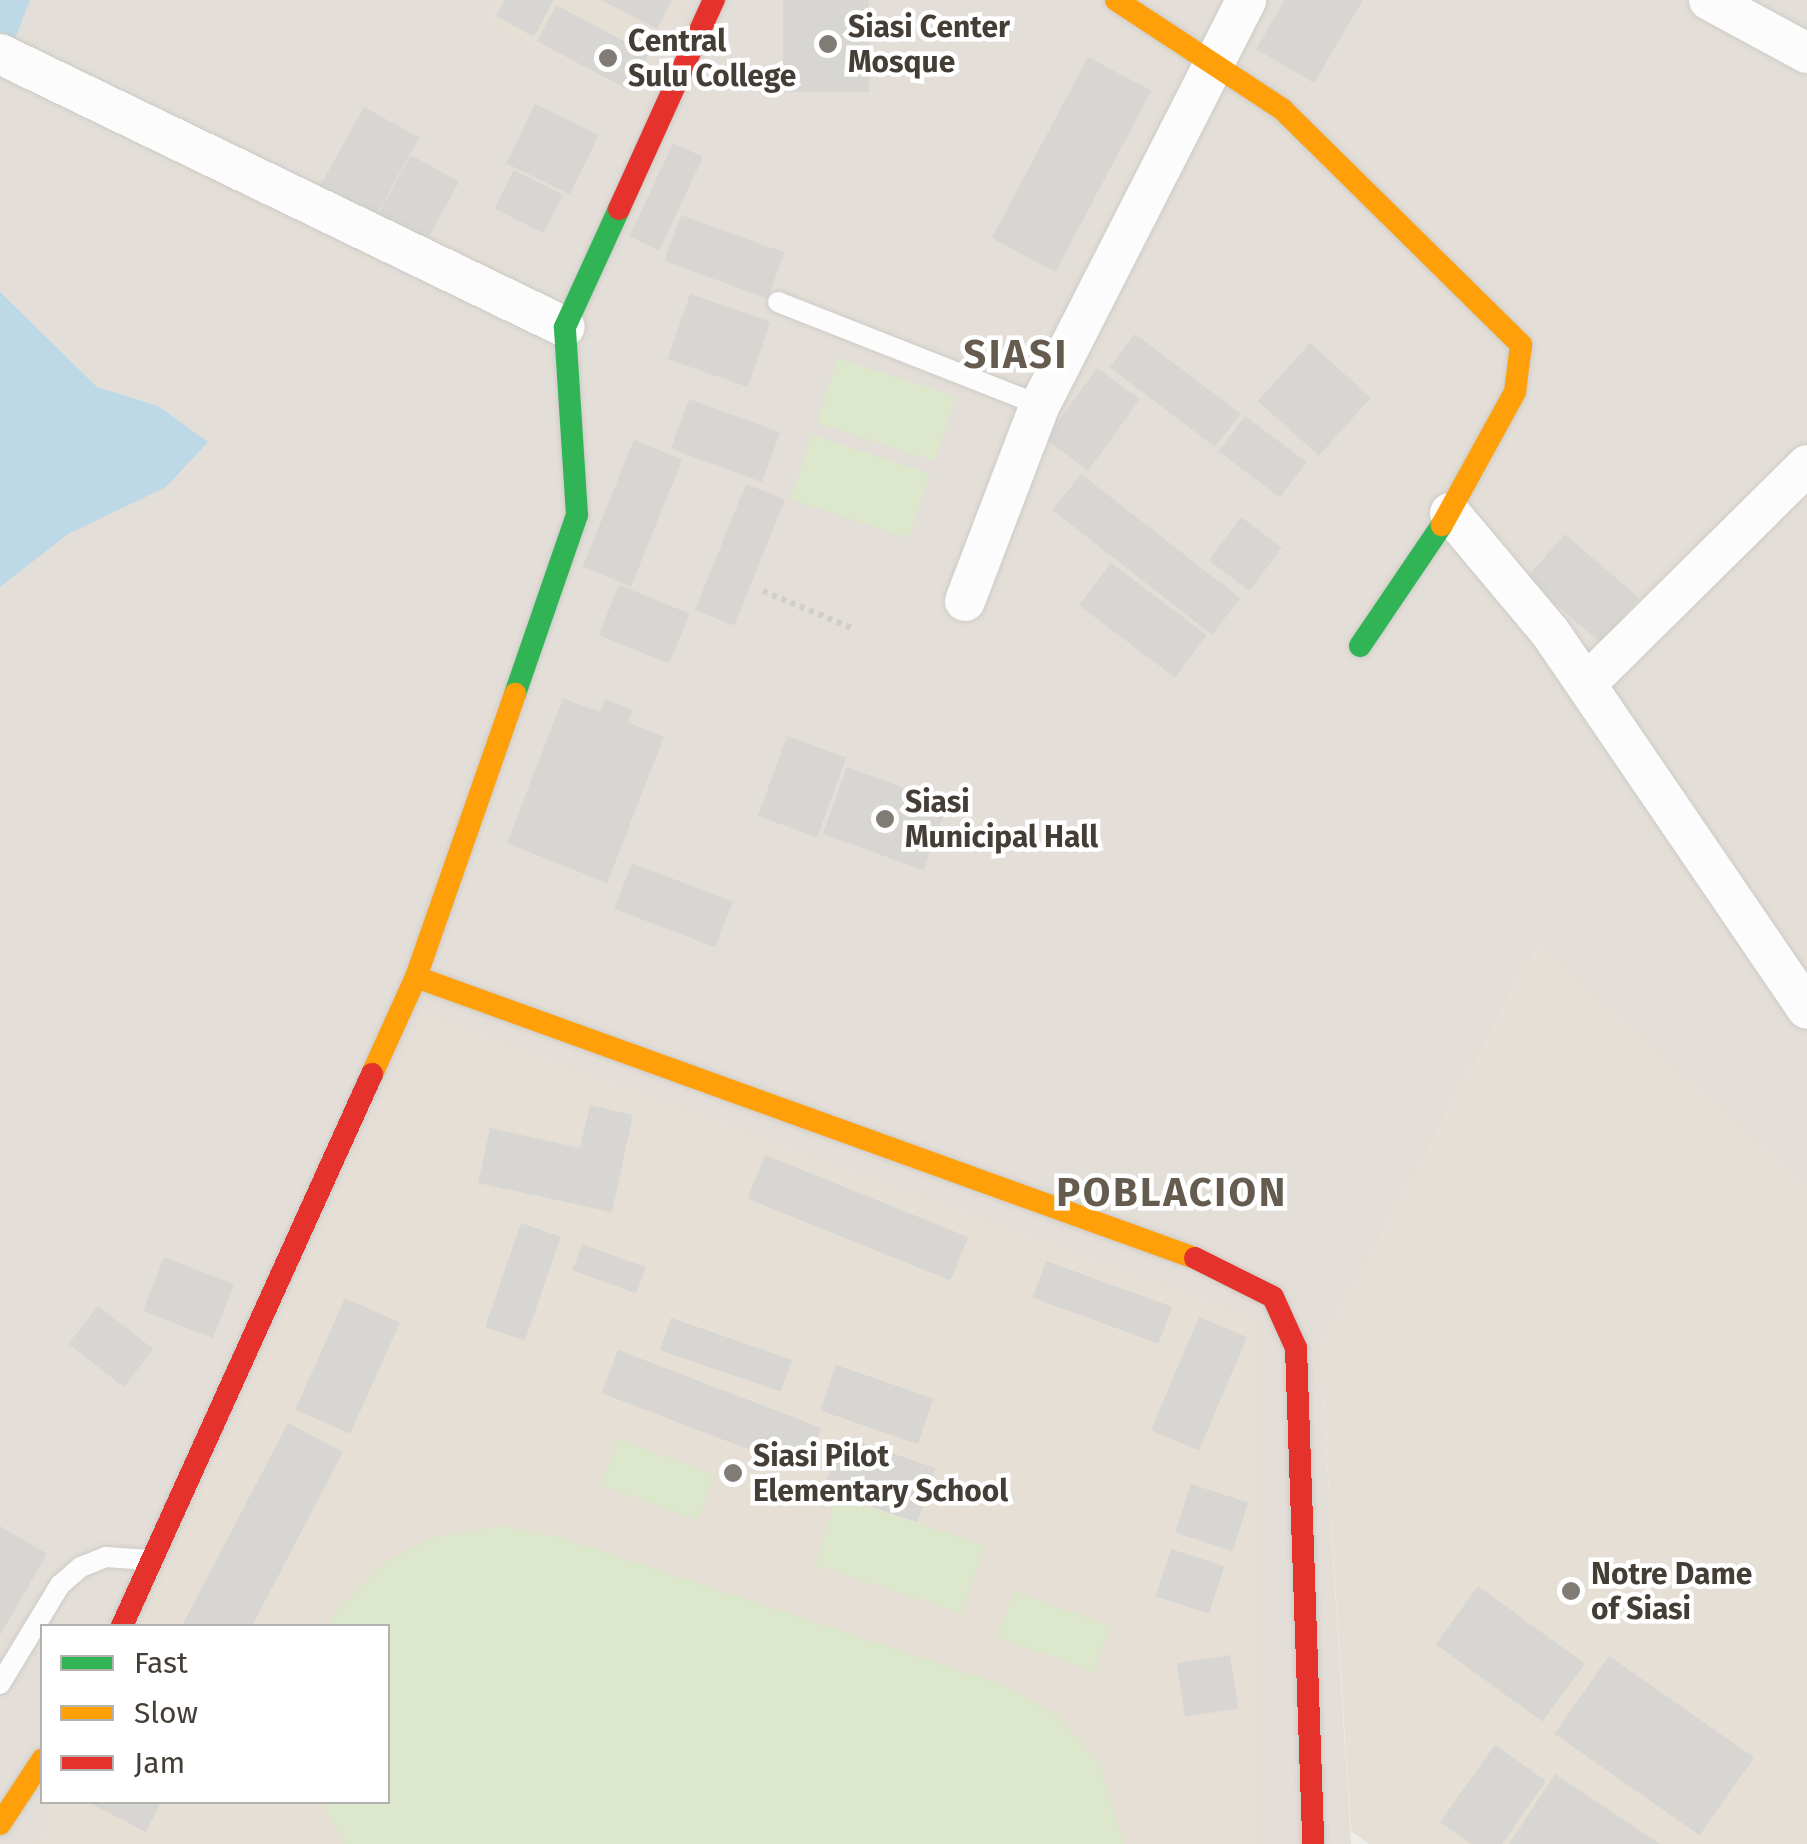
<!DOCTYPE html>
<html>
<head>
<meta charset="utf-8">
<style>
  body { margin:0 }
  #map { position:relative; width:1807px; height:1844px; overflow:hidden; background:#efede9; font-family:"Fira Sans",sans-serif }
  div>[style] { position:absolute }
  .residential>* { inset:0; background:#e3ded7 }
  .education>* { inset:0; background:#e5dfd5 }
  .green>* { inset:0; background:#dde7cb; transform-origin:0 0 }
  .water>* { inset:0; background:#bdd9e8 }
  .building>* { inset:0; background:#d8d6d2; transform-origin:0 0 }
  .path>* { height:6px; margin-top:-3px; transform-origin:0; background:repeating-linear-gradient(90deg,#d0cdcb 0 5px,transparent 0 10px) }
  .roads { filter:drop-shadow(0 0 2px #cdcbc7) drop-shadow(0 0 2px #cdcbc7) }
  .lane>* { height:20px; margin:-10px; padding:0 10px; transform-origin:10px; border-radius:10px; background:#fdfcfc }
  .street>* { height:40px; margin:-20px; padding:0 20px; transform-origin:20px; border-radius:20px; background:#fdfcfc }
  .fast>* { height:22px; margin:-11px; padding:0 11px; transform-origin:11px; border-radius:11px; background:#30b455 }
  .slow>* { height:22px; margin:-11px; padding:0 11px; transform-origin:11px; border-radius:11px; background:#ff9f0a }
  .jam>* { height:22px; margin:-11px; padding:0 11px; transform-origin:11px; border-radius:11px; background:#e5322d }
  .dots>* { width:28px; height:28px; translate:-50% -50%; box-sizing:border-box; border:5px solid #fff; border-radius:50% }
  span { translate:-50% -50%; white-space:nowrap; text-align:center; line-height:1.15; -webkit-text-stroke:9px #fff; paint-order:stroke }
  .poi-label { font-size:30px; color:#443e36; font-weight:700 }
  .left { translate:0 -50%; text-align:left }
  .district-label { font-size:40px; color:#655b4f; font-weight:700; letter-spacing:2.5px }
  .legend { position:absolute; left:40px; top:1624px; width:350px; height:180px; box-sizing:border-box; background:#fff; border:2px solid #b4b2af; margin:0; padding:12px 18px; list-style:none; font-size:30px; color:#443e36 }
  .legend li { display:flex; align-items:center; gap:20px; height:50px }
  .legend b { width:50px; border:2px solid #b4b2af }
</style>
</head>
<body>
<div id="map">
  <div class="residential">
    <i style="clip-path:polygon(evenodd,0 0,1807px 0,1807px 1189px,1537px 948px,1320px 1351px,1351px 1844px,0 1844px,0 0,42px 1626px,388px 1626px,388px 1802px,42px 1802px,42px 1626px)"></i>
  </div>
  <div class="education">
    <i style="clip-path:polygon(498px 0,685px 0,635px 96px,488px 20px)"></i>
    <i style="clip-path:polygon(1538px 947px,1807px 1189px,1807px 1844px,1369px 1844px,1351px 1831px,1320px 1351px)"></i>
    <i style="clip-path:polygon(422px 1015px,1255px 1320px,1256px 1844px,39px 1844px,58px 1802px,388px 1802px,388px 1626px,139px 1626px)"></i>
  </div>
  <div class="green">
    <i style="left:838px;top:358px;width:124px;height:68px;rotate:18deg"></i>
    <i style="left:812px;top:435px;width:124px;height:68px;rotate:18deg"></i>
    <i style="left:618px;top:1439px;width:103px;height:49px;rotate:20deg"></i>
    <i style="left:837px;top:1497px;width:155px;height:72px;rotate:18deg"></i>
    <i style="clip-path:polygon(499px 1526px,560px 1537px,1004px 1685px,1058px 1716px,1100px 1765px,1124px 1844px,345px 1844px,321px 1802px,388px 1802px,388px 1626px,329px 1626px,338px 1609px,381px 1565px,437px 1536px)"></i>
    <i style="left:1014px;top:1591px;width:103px;height:49px;rotate:20deg"></i>
  </div>
  <div class="water">
    <i style="clip-path:polygon(0 0,30px 0,0 78px)"></i>
    <i style="clip-path:polygon(0 292px,97px 387px,158px 406px,208px 442px,166px 487px,68px 534px,0 587px)"></i>
  </div>
  <div class="building">
    <i style="clip-path:polygon(505px 0,554px 0,534px 37px,496px 16px)"></i>
    <i style="clip-path:polygon(601px 0,672px 0,657px 29px)"></i>
    <i style="left:783px;top:0;width:86px;height:92px"></i>
    <i style="clip-path:polygon(1285px 0,1363px 0,1314px 83px,1256px 49px)"></i>
    <i style="left:556px;top:5px;width:105px;height:41px;rotate:28deg"></i>
    <i style="left:1088px;top:57px;width:72px;height:205px;rotate:28deg"></i>
    <i style="left:535px;top:104px;width:71px;height:66px;rotate:26deg"></i>
    <i style="left:364px;top:107px;width:63px;height:93px;rotate:29deg"></i>
    <i style="left:673px;top:143px;width:33px;height:103px;rotate:25deg"></i>
    <i style="left:411px;top:155px;width:55px;height:67px;rotate:29deg"></i>
    <i style="left:514px;top:170px;width:55px;height:43px;rotate:27deg"></i>
    <i style="left:681px;top:215px;width:110px;height:49px;rotate:20deg"></i>
    <i style="left:690px;top:294px;width:85px;height:69px;rotate:19deg"></i>
    <i style="left:1135px;top:334px;width:132px;height:42px;rotate:37deg"></i>
    <i style="left:1310px;top:343px;width:82px;height:78px;rotate:42deg"></i>
    <i style="left:1097px;top:368px;width:53px;height:88px;rotate:36deg"></i>
    <i style="left:689px;top:399px;width:97px;height:53px;rotate:20deg"></i>
    <i style="left:1245px;top:416px;width:77px;height:44px;rotate:37deg"></i>
    <i style="left:634px;top:440px;width:52px;height:137px;rotate:22deg"></i>
    <i style="left:1081px;top:474px;width:202px;height:46px;rotate:38deg"></i>
    <i style="left:746px;top:484px;width:42px;height:136px;rotate:22deg"></i>
    <i style="left:1241px;top:517px;width:51px;height:54px;rotate:37deg"></i>
    <i style="left:1565px;top:534px;width:98px;height:59px;rotate:41deg"></i>
    <i style="left:1111px;top:563px;width:120px;height:53px;rotate:37deg"></i>
    <i style="left:619px;top:585px;width:76px;height:54px;rotate:22deg"></i>
    <i style="clip-path:polygon(563px 698px,600px 712px,605px 699px,632px 710px,628px 722px,664px 737px,607px 883px,507px 843px)"></i>
    <i style="left:787px;top:736px;width:63px;height:85px;rotate:20deg"></i>
    <i style="left:847px;top:767px;width:107px;height:71px;rotate:20deg"></i>
    <i style="left:632px;top:863px;width:108px;height:49px;rotate:21deg"></i>
    <i style="clip-path:polygon(590px 1105px,633px 1115px,612px 1212px,478px 1183px,490px 1128px,580px 1148px)"></i>
    <i style="left:765px;top:1155px;width:219px;height:47px;rotate:22deg"></i>
    <i style="left:521px;top:1223px;width:42px;height:110px;rotate:19deg"></i>
    <i style="left:582px;top:1244px;width:68px;height:28px;rotate:20deg"></i>
    <i style="left:164px;top:1257px;width:75px;height:58px;rotate:21deg"></i>
    <i style="left:1046px;top:1261px;width:134px;height:39px;rotate:20deg"></i>
    <i style="left:345px;top:1298px;width:60px;height:122px;rotate:24deg"></i>
    <i style="left:98px;top:1306px;width:70px;height:48px;rotate:38deg"></i>
    <i style="left:1199px;top:1317px;width:52px;height:123px;rotate:23deg"></i>
    <i style="left:671px;top:1318px;width:128px;height:34px;rotate:19deg"></i>
    <i style="left:618px;top:1350px;width:218px;height:46px;rotate:21deg"></i>
    <i style="left:836px;top:1365px;width:103px;height:48px;rotate:19deg"></i>
    <i style="clip-path:polygon(288px 1423px,343px 1452px,252px 1626px,182px 1626px)"></i>
    <i style="left:842px;top:1436px;width:99px;height:57px;rotate:19deg"></i>
    <i style="left:1191px;top:1484px;width:60px;height:51px;rotate:18deg"></i>
    <i style="clip-path:polygon(0 1526px,47px 1554px,0 1635px)"></i>
    <i style="left:1171px;top:1549px;width:56px;height:50px;rotate:18deg"></i>
    <i style="left:1478px;top:1586px;width:132px;height:72px;rotate:36deg"></i>
    <i style="left:1230px;top:1655px;width:54px;height:54px;rotate:81deg"></i>
    <i style="left:1609px;top:1656px;width:177px;height:95px;rotate:35deg"></i>
    <i style="clip-path:polygon(1495px 1745px,1546px 1781px,1502px 1844px,1471px 1844px,1440px 1822px)"></i>
    <i style="clip-path:polygon(1555px 1774px,1660px 1844px,1509px 1844px)"></i>
    <i style="clip-path:polygon(88px 1802px,161px 1802px,146px 1832px)"></i>
  </div>
  <div class="path">
    <i style="left:763px;top:591px;width:96px;rotate:22.6deg"></i>
  </div>
  <div class="roads">
    <div class="lane">
      <i style="left:778px;top:302px;width:282px;rotate:21.5deg"></i>
      <i style="left:0;top:1684px;width:116px;rotate:-58.8deg"></i>
      <i style="left:60px;top:1585px;width:28px;rotate:-41deg"></i>
      <i style="left:81px;top:1567px;width:27px;rotate:-22deg"></i>
      <i style="left:106px;top:1557px;width:43px;rotate:4deg"></i>
    </div>
    <div class="street">
      <i style="left:1709px;top:0;width:111px;rotate:28.4deg"></i>
      <i style="left:0;top:54px;width:627px;rotate:25.79deg"></i>
      <i style="left:1450px;top:513px;width:155px;rotate:50deg"></i>
      <i style="left:1550px;top:632px;width:456px;rotate:55.7deg"></i>
      <i style="left:965px;top:601px;width:210px;rotate:-69.1deg"></i>
      <i style="left:1040px;top:405px;width:454px;rotate:-63deg"></i>
      <i style="left:1586px;top:684px;width:311px;rotate:-44.7deg"></i>
    </div>
    <div class="fast">
      <i style="left:1360px;top:646px;width:146px;rotate:-55.9deg"></i>
      <i style="left:515px;top:694px;width:189px;rotate:-70.9deg"></i>
      <i style="left:577px;top:515px;width:188px;rotate:-93.7deg"></i>
      <i style="left:565px;top:327px;width:130px;rotate:-65.4deg"></i>
    </div>
    <div class="slow">
      <i style="left:1116px;top:0;width:199px;rotate:33.3deg"></i>
      <i style="left:1282px;top:109px;width:336px;rotate:44.6deg"></i>
      <i style="left:1521px;top:345px;width:47px;rotate:97.3deg"></i>
      <i style="left:1515px;top:392px;width:152px;rotate:118.8deg"></i>
      <i style="left:416px;top:977px;width:828px;rotate:19.84deg"></i>
      <i style="left:372px;top:1074px;width:107px;rotate:-65.6deg"></i>
      <i style="left:416px;top:977px;width:300px;rotate:-70.7deg"></i>
      <i style="left:0;top:1824px;width:77px;rotate:-56.7deg"></i>
    </div>
    <div class="jam">
      <i style="left:619px;top:209px;width:230px;rotate:-65.6deg"></i>
      <i style="left:1195px;top:1258px;width:87px;rotate:26.6deg"></i>
      <i style="left:1273px;top:1297px;width:56px;rotate:65.7deg"></i>
      <i style="left:1296px;top:1348px;width:496px;rotate:88deg"></i>
      <i style="left:122px;top:1626px;width:606px;rotate:-65.63deg"></i>
    </div>
  </div>
  <div class="dots">
    <i style="left:828px;top:44px;background:#807b75"></i>
    <i style="left:608px;top:58px;background:#807b75"></i>
    <i style="left:885px;top:819px;background:#807b75"></i>
    <i style="left:733px;top:1473px;background:#807b75"></i>
    <i style="left:1571px;top:1591px;background:#807b75"></i>
  </div>
  <div class="poi-label">
    <span class="left" style="left:848px;top:44px">Siasi Center<br>Mosque</span>
    <span class="left" style="left:628px;top:58px">Central<br>Sulu College</span>
    <span class="left" style="left:905px;top:819px">Siasi<br>Municipal Hall</span>
    <span class="left" style="left:753px;top:1473px">Siasi Pilot<br>Elementary School</span>
    <span class="left" style="left:1591px;top:1591px">Notre Dame<br>of Siasi</span>
  </div>
  <div class="district-label">
    <span style="left:1016px;top:355px">SIASI</span>
    <span style="left:1172px;top:1193px">POBLACION</span>
  </div>
  <ul class="legend">
  <li><b style="height:12px;background:#30b455"></b>Fast</li>
  <li><b style="height:12px;background:#ff9f0a"></b>Slow</li>
  <li><b style="height:12px;background:#e5322d"></b>Jam</li>
  </ul>
</div>
</body>
</html>
